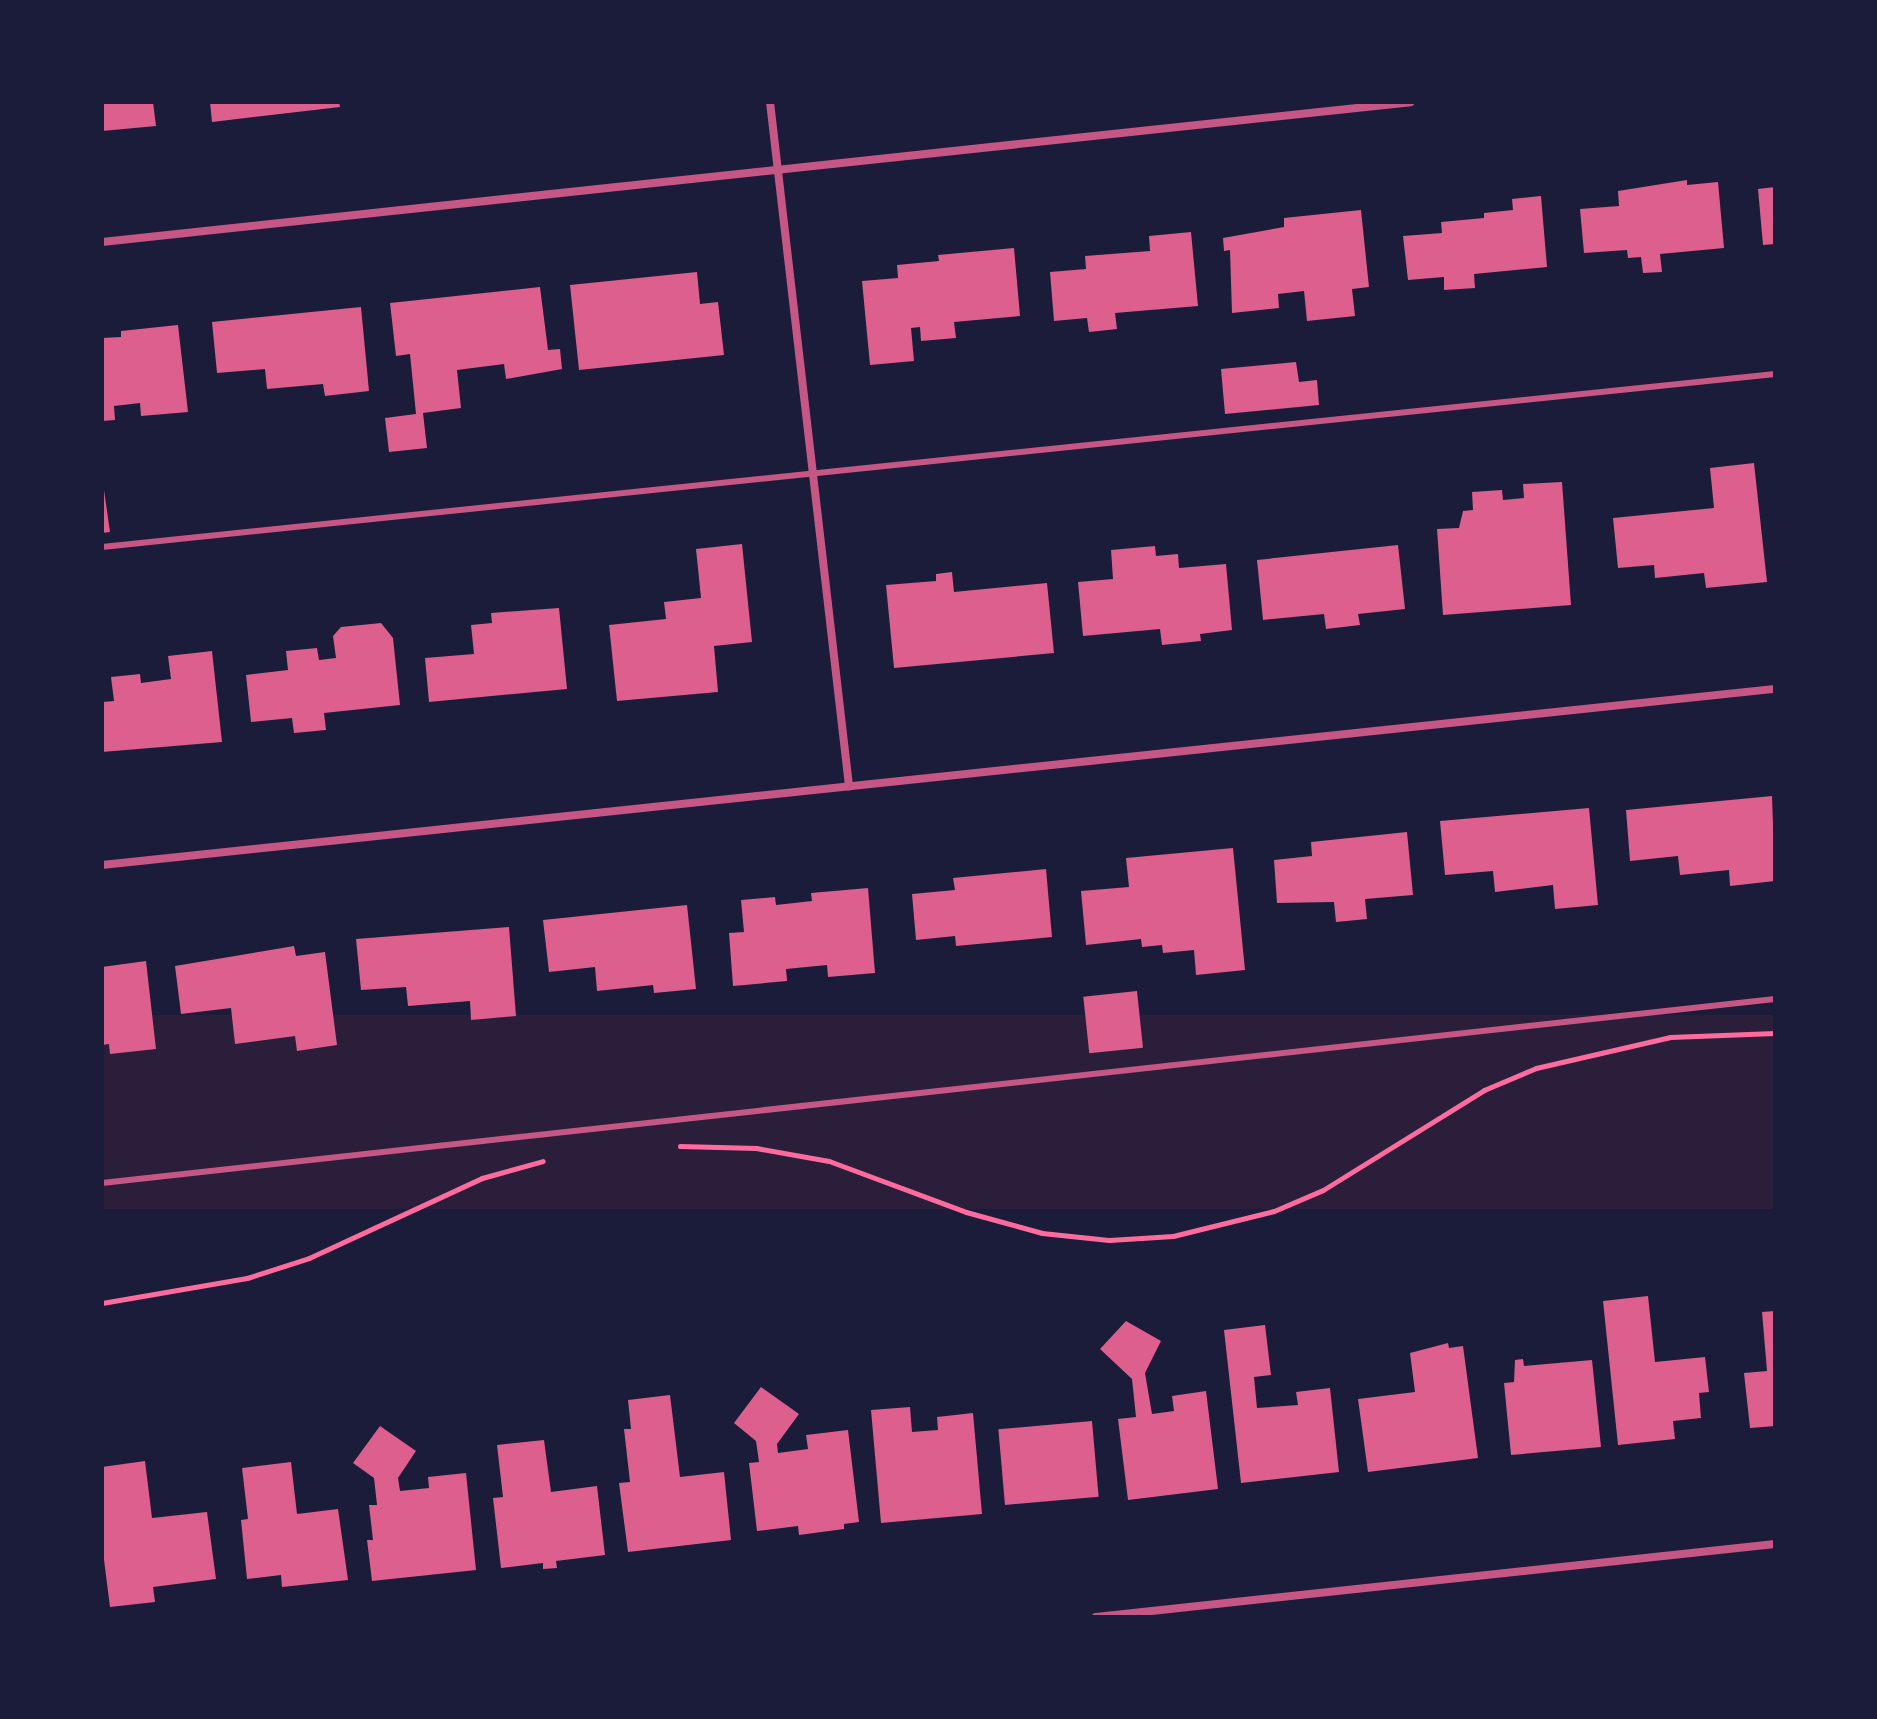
<!DOCTYPE html>
<html>
<head>
<meta charset="utf-8">
<style>
  body { margin:0 }
  #map { position:relative; width:1877px; height:1719px; overflow:hidden; background:#1b1b3a; font-family:"IBM Plex Sans",sans-serif }
  div>[style] { position:absolute }
  .green>* { inset:0; background:#2a1e3b; transform-origin:0 0 }
  .building>* { inset:0; background:#dd5f8e; transform-origin:0 0 }
  .path>* { height:5px; margin:-2.5px; padding:0 2.5px; transform-origin:2.5px; border-radius:2.5px; background:#ff6b9d }
  .service>* { height:6px; margin:-3px; padding:0 3px; transform-origin:3px; border-radius:3px; background:#c65784 }
  .minor>* { height:8px; margin:-4px; padding:0 4px; transform-origin:4px; border-radius:4px; background:#c65784 }
  span { translate:-50% -50%; white-space:nowrap; text-align:center; line-height:1.15; -webkit-text-stroke:6px #1b1b3a; paint-order:stroke }
  .frame { position:absolute; inset:0; border:104px solid #1b1b3a; pointer-events:none }
</style>
</head>
<body>
<div id="map">
  <div class="green">
    <i style="left:1775px;top:1015px;width:194px;height:1682px;rotate:90deg"></i>
  </div>
  <div class="building">
    <i style="clip-path:polygon(102px 102px,153px 102px,156px 126px,102px 131px)"></i>
    <i style="clip-path:polygon(210px 102px,339px 102px,340px 107px,212px 122px)"></i>
    <i style="clip-path:polygon(1687px 180px,1687px 185px,1718px 182px,1724px 248px,1660px 254px,1662px 272px,1643px 273px,1641px 257px,1628px 258px,1627px 250px,1584px 253px,1580px 209px,1619px 206px,1618px 191px)"></i>
    <i style="clip-path:polygon(1775px 187px,1775px 244px,1763px 245px,1758px 189px)"></i>
    <i style="clip-path:polygon(1541px 196px,1547px 267px,1474px 274px,1475px 288px,1444px 290px,1444px 277px,1408px 280px,1403px 236px,1442px 233px,1441px 222px,1484px 218px,1484px 213px,1513px 210px,1512px 199px)"></i>
    <i style="clip-path:polygon(1361px 210px,1369px 287px,1352px 289px,1355px 316px,1307px 321px,1304px 291px,1278px 294px,1279px 308px,1232px 313px,1230px 250px,1224px 251px,1223px 238px,1284px 227px,1284px 218px)"></i>
    <i style="clip-path:polygon(1191px 232px,1198px 306px,1115px 313px,1117px 329px,1089px 332px,1087px 318px,1054px 321px,1050px 272px,1086px 269px,1085px 256px,1150px 251px,1149px 236px)"></i>
    <i style="clip-path:polygon(1014px 248px,1020px 316px,954px 322px,956px 338px,921px 341px,920px 327px,911px 328px,914px 361px,870px 365px,862px 281px,898px 278px,897px 265px,939px 261px,938px 255px)"></i>
    <i style="clip-path:polygon(697px 272px,700px 304px,718px 302px,724px 355px,579px 370px,570px 285px)"></i>
    <i style="clip-path:polygon(540px 287px,548px 350px,560px 349px,562px 369px,506px 379px,504px 364px,457px 370px,461px 408px,423px 413px,427px 448px,389px 452px,385px 418px,416px 414px,410px 354px,396px 356px,390px 303px)"></i>
    <i style="clip-path:polygon(361px 307px,369px 391px,325px 396px,323px 384px,267px 389px,265px 369px,217px 373px,212px 322px)"></i>
    <i style="clip-path:polygon(178px 325px,188px 412px,141px 416px,140px 403px,114px 406px,115px 420px,102px 421px,102px 338px,121px 337px,121px 331px)"></i>
    <i style="clip-path:polygon(1296px 362px,1299px 382px,1317px 380px,1319px 405px,1225px 414px,1221px 369px)"></i>
    <i style="clip-path:polygon(1754px 463px,1767px 582px,1706px 588px,1704px 573px,1655px 578px,1654px 565px,1618px 568px,1613px 518px,1714px 508px,1710px 468px)"></i>
    <i style="clip-path:polygon(102px 476px,110px 532px,102px 533px)"></i>
    <i style="clip-path:polygon(1562px 482px,1571px 605px,1443px 615px,1437px 529px,1459px 528px,1463px 511px,1473px 510px,1472px 492px,1502px 490px,1503px 500px,1524px 498px,1523px 484px)"></i>
    <i style="clip-path:polygon(742px 544px,752px 642px,714px 646px,718px 692px,617px 701px,609px 625px,666px 619px,664px 602px,701px 598px,696px 549px)"></i>
    <i style="clip-path:polygon(1398px 545px,1405px 609px,1358px 614px,1360px 625px,1326px 629px,1324px 614px,1263px 620px,1257px 560px)"></i>
    <i style="clip-path:polygon(1155px 546px,1156px 556px,1178px 554px,1179px 568px,1226px 564px,1232px 630px,1200px 634px,1201px 641px,1162px 645px,1160px 629px,1083px 636px,1078px 582px,1113px 579px,1111px 550px)"></i>
    <i style="clip-path:polygon(952px 572px,954px 592px,1047px 583px,1054px 653px,894px 668px,886px 585px,936px 581px,936px 574px)"></i>
    <i style="clip-path:polygon(559px 608px,567px 689px,429px 702px,425px 658px,474px 654px,471px 625px,492px 623px,491px 613px)"></i>
    <i style="clip-path:polygon(381px 623px,393px 638px,400px 705px,324px 713px,326px 730px,294px 733px,292px 718px,251px 722px,246px 675px,288px 670px,286px 651px,317px 648px,319px 660px,336px 658px,333px 636px,341px 627px)"></i>
    <i style="clip-path:polygon(212px 651px,222px 742px,102px 752px,102px 702px,114px 701px,111px 677px,140px 674px,141px 683px,171px 679px,168px 656px)"></i>
    <i style="clip-path:polygon(1772px 796px,1775px 881px,1730px 886px,1729px 870px,1680px 875px,1678px 856px,1630px 861px,1626px 810px)"></i>
    <i style="clip-path:polygon(1589px 808px,1598px 905px,1555px 909px,1553px 885px,1495px 892px,1493px 871px,1445px 875px,1440px 821px)"></i>
    <i style="clip-path:polygon(1407px 832px,1413px 895px,1365px 899px,1367px 919px,1336px 922px,1334px 902px,1277px 903px,1274px 860px,1312px 856px,1311px 842px)"></i>
    <i style="clip-path:polygon(1233px 848px,1245px 970px,1196px 975px,1194px 950px,1163px 953px,1162px 945px,1142px 947px,1141px 939px,1086px 945px,1081px 891px,1129px 887px,1126px 858px)"></i>
    <i style="clip-path:polygon(1046px 869px,1052px 937px,956px 946px,955px 936px,916px 940px,912px 894px,955px 890px,953px 878px)"></i>
    <i style="clip-path:polygon(868px 888px,875px 973px,828px 977px,827px 965px,786px 969px,787px 981px,733px 986px,729px 933px,744px 932px,741px 900px,775px 897px,776px 905px,812px 901px,811px 893px)"></i>
    <i style="clip-path:polygon(687px 905px,696px 989px,654px 993px,653px 985px,597px 991px,595px 967px,549px 972px,543px 920px)"></i>
    <i style="clip-path:polygon(509px 927px,516px 1016px,471px 1020px,470px 1001px,408px 1006px,406px 987px,361px 990px,356px 939px)"></i>
    <i style="clip-path:polygon(294px 946px,296px 956px,325px 952px,337px 1045px,297px 1051px,295px 1036px,235px 1044px,231px 1008px,181px 1014px,175px 966px)"></i>
    <i style="clip-path:polygon(146px 961px,156px 1049px,110px 1054px,109px 1044px,102px 1045px,102px 967px)"></i>
    <i style="left:1137px;top:991px;width:57px;height:54px;rotate:84deg"></i>
    <i style="clip-path:polygon(1648px 1296px,1655px 1362px,1705px 1357px,1709px 1392px,1699px 1393px,1701px 1418px,1673px 1421px,1675px 1439px,1618px 1445px,1603px 1301px)"></i>
    <i style="clip-path:polygon(1775px 1311px,1775px 1426px,1750px 1428px,1744px 1373px,1767px 1371px,1762px 1312px)"></i>
    <i style="clip-path:polygon(1126px 1321px,1161px 1341px,1145px 1373px,1152px 1414px,1174px 1411px,1172px 1396px,1206px 1391px,1218px 1489px,1128px 1500px,1118px 1419px,1136px 1417px,1132px 1379px,1100px 1349px)"></i>
    <i style="clip-path:polygon(1265px 1325px,1271px 1375px,1254px 1377px,1257px 1408px,1298px 1405px,1296px 1392px,1330px 1388px,1339px 1472px,1241px 1483px,1224px 1330px)"></i>
    <i style="clip-path:polygon(1448px 1343px,1449px 1348px,1463px 1346px,1478px 1458px,1368px 1472px,1358px 1399px,1415px 1392px,1410px 1353px)"></i>
    <i style="clip-path:polygon(1523px 1359px,1524px 1366px,1592px 1360px,1601px 1447px,1511px 1455px,1504px 1383px,1514px 1382px,1515px 1360px)"></i>
    <i style="clip-path:polygon(761px 1387px,799px 1414px,777px 1444px,778px 1453px,808px 1449px,806px 1435px,848px 1430px,859px 1522px,844px 1524px,844px 1529px,799px 1535px,798px 1526px,757px 1531px,749px 1463px,759px 1462px,756px 1441px,734px 1423px)"></i>
    <i style="clip-path:polygon(670px 1395px,680px 1477px,724px 1472px,731px 1540px,628px 1552px,619px 1483px,630px 1482px,624px 1429px,631px 1429px,628px 1400px)"></i>
    <i style="clip-path:polygon(910px 1407px,912px 1432px,938px 1430px,937px 1417px,973px 1413px,982px 1514px,881px 1523px,871px 1410px)"></i>
    <i style="left:1092px;top:1421px;width:76px;height:94px;rotate:85deg"></i>
    <i style="clip-path:polygon(380px 1426px,416px 1451px,398px 1478px,400px 1491px,429px 1488px,428px 1477px,466px 1473px,476px 1570px,372px 1581px,367px 1540px,373px 1540px,369px 1505px,377px 1505px,374px 1478px,353px 1463px)"></i>
    <i style="clip-path:polygon(544px 1440px,551px 1492px,597px 1486px,605px 1555px,556px 1561px,557px 1568px,543px 1569px,543px 1563px,501px 1568px,493px 1498px,503px 1497px,497px 1445px)"></i>
    <i style="clip-path:polygon(145px 1461px,152px 1518px,207px 1512px,216px 1579px,153px 1587px,155px 1602px,110px 1607px,102px 1544px,102px 1467px)"></i>
    <i style="clip-path:polygon(291px 1462px,297px 1514px,338px 1509px,348px 1580px,282px 1587px,281px 1575px,247px 1579px,241px 1520px,248px 1519px,242px 1468px)"></i>
  </div>
  <div class="path">
    <i style="left:680px;top:1146px;width:76px;rotate:1.5deg"></i>
    <i style="left:756px;top:1148px;width:74px;rotate:10.1deg"></i>
    <i style="left:829px;top:1161px;width:146px;rotate:20.4deg"></i>
    <i style="left:966px;top:1212px;width:79px;rotate:15.4deg"></i>
    <i style="left:1042px;top:1233px;width:67px;rotate:6deg"></i>
    <i style="left:1109px;top:1240px;width:64px;rotate:-3.6deg"></i>
    <i style="left:1173px;top:1236px;width:104px;rotate:-13.9deg"></i>
    <i style="left:1274px;top:1211px;width:53px;rotate:-23.2deg"></i>
    <i style="left:1323px;top:1190px;width:190px;rotate:-31.8deg"></i>
    <i style="left:1484px;top:1090px;width:56px;rotate:-22.9deg"></i>
    <i style="left:1536px;top:1068px;width:138px;rotate:-13deg"></i>
    <i style="left:1670px;top:1037px;width:105px;rotate:-2.2deg"></i>
    <i style="left:102px;top:1303px;width:147px;rotate:-9.8deg"></i>
    <i style="left:247px;top:1278px;width:65px;rotate:-17.9deg"></i>
    <i style="left:309px;top:1258px;width:191px;rotate:-24.8deg"></i>
    <i style="left:482px;top:1178px;width:63px;rotate:-15.6deg"></i>
  </div>
  <div class="service">
    <i style="left:102px;top:547px;width:1682px;rotate:-5.9deg"></i>
    <i style="left:102px;top:1183px;width:1683px;rotate:-6.28deg"></i>
  </div>
  <div class="minor">
    <i style="left:770px;top:102px;width:689px;rotate:83.41deg"></i>
    <i style="left:102px;top:242px;width:1316px;rotate:-6.1deg"></i>
    <i style="left:102px;top:865px;width:1682px;rotate:-6.01deg"></i>
    <i style="left:1096px;top:1617px;width:683px;rotate:-6.14deg"></i>
  </div>
  <div class="frame"></div>
</div>
</body>
</html>
